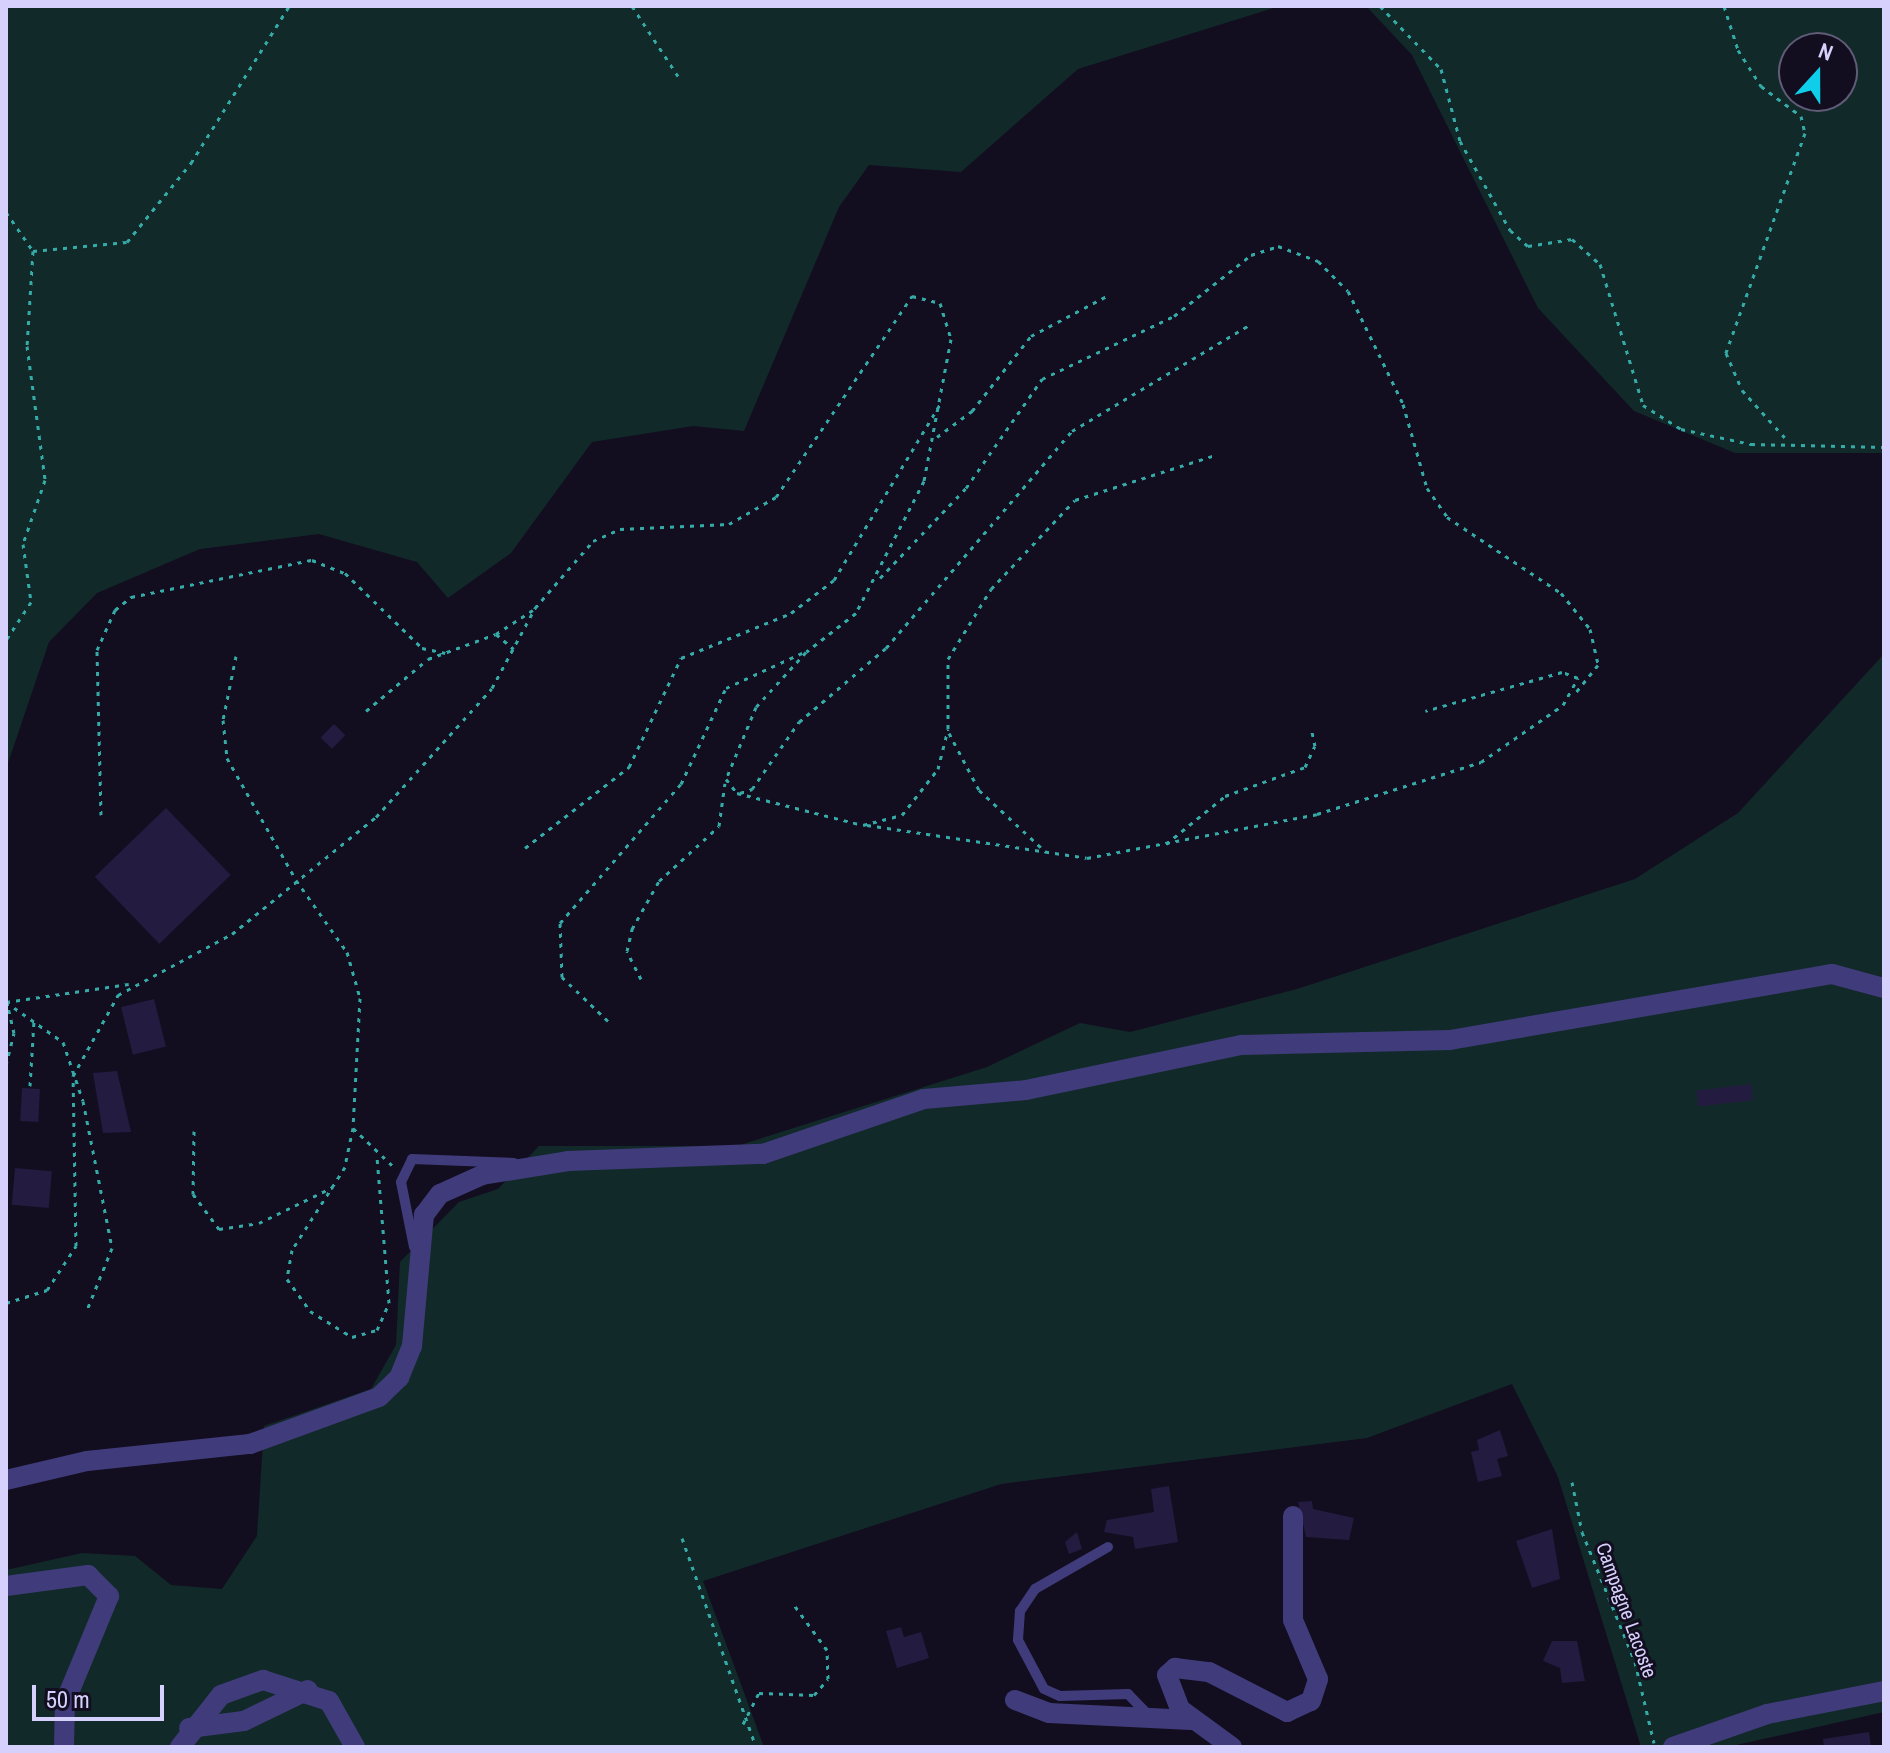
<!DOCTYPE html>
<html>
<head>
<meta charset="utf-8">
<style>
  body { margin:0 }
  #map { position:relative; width:1890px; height:1753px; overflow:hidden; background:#120e20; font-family:"Archivo Narrow",sans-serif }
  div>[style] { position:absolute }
  .green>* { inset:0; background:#122929 }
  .building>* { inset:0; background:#241b40; transform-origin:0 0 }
  .path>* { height:3px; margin-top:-1.5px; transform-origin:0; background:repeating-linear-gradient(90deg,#35aba7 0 4px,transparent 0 10px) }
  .lane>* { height:10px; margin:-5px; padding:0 5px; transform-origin:5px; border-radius:5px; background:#403c7c }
  .street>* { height:20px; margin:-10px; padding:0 10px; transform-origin:10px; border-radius:10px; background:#403c7c }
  span { translate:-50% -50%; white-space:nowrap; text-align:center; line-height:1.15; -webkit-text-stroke:6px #120e20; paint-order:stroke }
  .street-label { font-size:20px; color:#d6d0fc }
  .frame { position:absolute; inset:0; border:8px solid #d6d0fc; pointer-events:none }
  .north { position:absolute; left:1778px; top:32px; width:80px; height:80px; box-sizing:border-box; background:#120e20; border:2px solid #605c78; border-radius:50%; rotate:21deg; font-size:22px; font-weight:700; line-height:32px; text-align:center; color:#d6d0fc }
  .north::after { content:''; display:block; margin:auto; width:28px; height:36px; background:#0fcee9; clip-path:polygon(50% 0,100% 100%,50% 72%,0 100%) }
  .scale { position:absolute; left:32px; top:1685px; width:132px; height:36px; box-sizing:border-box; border:4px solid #d6d0fc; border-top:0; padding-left:10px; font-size:24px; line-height:28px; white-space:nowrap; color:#d6d0fc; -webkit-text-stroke:6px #120e20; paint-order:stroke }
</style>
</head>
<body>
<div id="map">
  <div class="green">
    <i style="clip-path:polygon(6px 6px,1280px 6px,1078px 69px,961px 172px,869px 165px,839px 207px,744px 431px,693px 426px,592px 442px,511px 553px,448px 598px,417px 562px,319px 534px,200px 549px,97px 593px,49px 642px,6px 769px)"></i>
    <i style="clip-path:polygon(evenodd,1366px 6px,1884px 6px,1884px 453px,1735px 453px,1634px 411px,1538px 308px,1412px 55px,1366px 6px,1794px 48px,1842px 48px,1842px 96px,1794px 96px,1794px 48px)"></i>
    <i style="clip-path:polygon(1884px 654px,1884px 1712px,1727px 1747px,1641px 1747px,1558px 1477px,1512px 1384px,1367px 1438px,1001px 1484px,703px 1581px,764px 1747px,6px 1747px,6px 1570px,82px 1553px,135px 1556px,171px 1585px,222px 1589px,257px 1536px,264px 1426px,371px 1389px,396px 1345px,400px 1262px,459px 1202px,498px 1189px,539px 1146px,737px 1146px,987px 1067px,1080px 1023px,1130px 1032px,1297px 989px,1635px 879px,1738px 813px)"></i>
  </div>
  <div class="building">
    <i style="left:334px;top:724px;width:16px;height:19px;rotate:45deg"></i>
    <i style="left:166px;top:808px;width:93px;height:99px;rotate:46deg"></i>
    <i style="left:154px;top:999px;width:49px;height:34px;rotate:76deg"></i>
    <i style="clip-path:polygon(117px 1071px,131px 1132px,103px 1133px,93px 1073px)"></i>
    <i style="left:1751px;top:1084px;width:16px;height:55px;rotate:83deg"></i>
    <i style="left:22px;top:1088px;width:18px;height:33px;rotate:3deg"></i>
    <i style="left:15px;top:1168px;width:37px;height:37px;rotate:5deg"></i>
    <i style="clip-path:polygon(1500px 1430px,1508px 1456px,1497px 1459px,1502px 1476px,1478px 1482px,1471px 1452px,1479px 1450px,1477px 1440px)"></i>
    <i style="clip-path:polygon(1169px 1486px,1178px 1542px,1135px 1549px,1133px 1537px,1104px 1532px,1107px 1520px,1154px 1512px,1151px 1489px)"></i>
    <i style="clip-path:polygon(1312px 1501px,1313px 1509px,1354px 1518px,1349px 1540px,1306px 1537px,1298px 1502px)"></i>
    <i style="clip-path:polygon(1552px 1529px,1560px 1579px,1532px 1588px,1516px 1541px)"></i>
    <i style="clip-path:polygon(1077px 1532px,1082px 1549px,1069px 1554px,1065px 1542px)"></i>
    <i style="clip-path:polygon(901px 1627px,904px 1637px,921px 1632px,929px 1658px,897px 1668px,886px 1631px)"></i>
    <i style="clip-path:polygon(1552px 1641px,1577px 1641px,1585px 1681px,1562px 1683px,1560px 1668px,1543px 1661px)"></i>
    <i style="clip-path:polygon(1869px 1732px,1871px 1747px,1824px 1747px,1823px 1739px)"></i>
  </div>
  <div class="path">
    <i style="left:632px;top:6px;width:84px;rotate:56.7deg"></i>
    <i style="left:1380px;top:6px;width:88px;rotate:45.9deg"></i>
    <i style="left:1441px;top:69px;width:74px;rotate:75.2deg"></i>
    <i style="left:1460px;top:141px;width:102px;rotate:60.7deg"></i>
    <i style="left:1510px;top:230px;width:24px;rotate:42deg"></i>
    <i style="left:1528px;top:246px;width:45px;rotate:-9deg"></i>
    <i style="left:1572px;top:239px;width:38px;rotate:42deg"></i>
    <i style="left:1600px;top:264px;width:147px;rotate:73deg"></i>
    <i style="left:1643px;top:405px;width:45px;rotate:32.3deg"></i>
    <i style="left:1681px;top:429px;width:72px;rotate:12.1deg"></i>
    <i style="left:1751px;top:444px;width:133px;rotate:1.3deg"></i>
    <i style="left:1724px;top:6px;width:46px;rotate:72.3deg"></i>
    <i style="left:1738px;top:50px;width:43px;rotate:57.4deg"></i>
    <i style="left:1761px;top:86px;width:50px;rotate:36.9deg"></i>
    <i style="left:1801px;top:116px;width:17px;rotate:77deg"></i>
    <i style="left:1805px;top:133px;width:234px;rotate:109.8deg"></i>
    <i style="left:1726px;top:353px;width:40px;rotate:66.6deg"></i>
    <i style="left:1742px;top:390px;width:67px;rotate:48deg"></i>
    <i style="left:6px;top:212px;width:47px;rotate:55.3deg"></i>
    <i style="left:33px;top:251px;width:95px;rotate:93.6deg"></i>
    <i style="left:27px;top:346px;width:135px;rotate:82.3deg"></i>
    <i style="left:45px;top:480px;width:68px;rotate:109deg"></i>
    <i style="left:23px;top:544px;width:59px;rotate:82.1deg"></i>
    <i style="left:31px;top:602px;width:45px;rotate:123.3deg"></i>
    <i style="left:33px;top:251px;width:94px;rotate:-5.5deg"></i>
    <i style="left:127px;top:242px;width:102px;rotate:-51deg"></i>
    <i style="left:191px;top:163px;width:185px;rotate:-58deg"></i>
    <i style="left:937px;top:437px;width:44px;rotate:-36.6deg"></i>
    <i style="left:972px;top:411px;width:95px;rotate:-51.8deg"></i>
    <i style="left:1031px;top:336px;width:86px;rotate:-27.8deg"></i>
    <i style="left:880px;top:578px;width:124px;rotate:-46.3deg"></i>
    <i style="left:966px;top:488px;width:133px;rotate:-55.1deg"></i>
    <i style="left:1042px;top:379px;width:146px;rotate:-25.5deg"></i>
    <i style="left:1174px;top:316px;width:98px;rotate:-38.4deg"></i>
    <i style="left:1251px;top:255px;width:28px;rotate:-18deg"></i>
    <i style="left:1278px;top:246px;width:43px;rotate:20.6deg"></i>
    <i style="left:1318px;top:261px;width:42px;rotate:45deg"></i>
    <i style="left:1348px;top:291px;width:126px;rotate:64deg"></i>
    <i style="left:1403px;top:404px;width:87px;rotate:74.1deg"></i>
    <i style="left:1427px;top:488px;width:35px;rotate:55deg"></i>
    <i style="left:1447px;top:517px;width:137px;rotate:33.7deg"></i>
    <i style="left:1561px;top:593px;width:46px;rotate:51.1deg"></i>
    <i style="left:1590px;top:629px;width:37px;rotate:77deg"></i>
    <i style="left:1598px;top:665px;width:38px;rotate:129deg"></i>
    <i style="left:496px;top:634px;width:44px;rotate:-33deg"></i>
    <i style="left:236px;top:656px;width:65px;rotate:101.5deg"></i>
    <i style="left:223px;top:720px;width:38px;rotate:84deg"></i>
    <i style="left:227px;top:758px;width:140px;rotate:60.5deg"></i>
    <i style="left:296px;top:880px;width:88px;rotate:54.7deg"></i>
    <i style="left:347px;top:952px;width:48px;rotate:74.2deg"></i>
    <i style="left:360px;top:998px;width:130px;rotate:93.1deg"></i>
    <i style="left:353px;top:1128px;width:57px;rotate:43.6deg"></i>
    <i style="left:366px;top:711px;width:81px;rotate:-40deg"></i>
    <i style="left:428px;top:659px;width:72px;rotate:-20.2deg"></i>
    <i style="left:496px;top:634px;width:23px;rotate:40deg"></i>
    <i style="left:949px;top:733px;width:64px;rotate:62.2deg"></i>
    <i style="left:979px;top:790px;width:91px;rotate:42.8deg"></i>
    <i style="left:740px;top:793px;width:13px;rotate:-18deg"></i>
    <i style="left:752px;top:789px;width:82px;rotate:-55deg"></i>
    <i style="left:799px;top:722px;width:114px;rotate:-40.4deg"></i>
    <i style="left:886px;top:648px;width:286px;rotate:-49.4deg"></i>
    <i style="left:1072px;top:431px;width:209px;rotate:-30.9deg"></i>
    <i style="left:101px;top:815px;width:165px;rotate:-91.4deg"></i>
    <i style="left:97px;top:650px;width:44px;rotate:-65.8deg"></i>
    <i style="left:115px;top:610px;width:21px;rotate:-39deg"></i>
    <i style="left:131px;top:597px;width:185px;rotate:-11.6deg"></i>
    <i style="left:312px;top:560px;width:35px;rotate:22deg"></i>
    <i style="left:345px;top:573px;width:107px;rotate:44.2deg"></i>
    <i style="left:422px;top:648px;width:24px;rotate:12deg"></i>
    <i style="left:867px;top:825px;width:222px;rotate:8.5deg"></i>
    <i style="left:1087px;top:858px;width:234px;rotate:-10.8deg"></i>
    <i style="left:1317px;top:814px;width:172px;rotate:-17.6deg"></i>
    <i style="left:1481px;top:762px;width:100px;rotate:-34.8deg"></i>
    <i style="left:1563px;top:705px;width:31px;rotate:-61deg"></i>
    <i style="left:1578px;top:678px;width:17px;rotate:-159deg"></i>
    <i style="left:1562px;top:672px;width:142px;rotate:164.1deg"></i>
    <i style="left:1166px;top:844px;width:76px;rotate:-39.1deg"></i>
    <i style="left:1225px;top:796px;width:85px;rotate:-19.9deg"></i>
    <i style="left:1305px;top:767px;width:23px;rotate:-65deg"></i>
    <i style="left:1315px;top:746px;width:19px;rotate:-102deg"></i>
    <i style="left:525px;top:848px;width:132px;rotate:-37.9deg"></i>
    <i style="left:629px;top:767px;width:121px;rotate:-64.5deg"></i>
    <i style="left:681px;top:658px;width:119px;rotate:-22.2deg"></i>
    <i style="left:791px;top:613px;width:54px;rotate:-37.5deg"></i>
    <i style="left:834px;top:580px;width:205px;rotate:-58.9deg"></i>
    <i style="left:641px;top:979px;width:31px;rotate:-117deg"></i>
    <i style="left:627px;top:951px;width:23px;rotate:-77deg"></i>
    <i style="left:632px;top:929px;width:55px;rotate:-60.6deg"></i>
    <i style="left:659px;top:881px;width:81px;rotate:-42.5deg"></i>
    <i style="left:719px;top:826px;width:43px;rotate:-82.1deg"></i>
    <i style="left:6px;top:1002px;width:70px;rotate:35.1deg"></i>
    <i style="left:63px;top:1042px;width:62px;rotate:71.3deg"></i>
    <i style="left:83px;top:1101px;width:150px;rotate:78.8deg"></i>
    <i style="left:112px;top:1248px;width:67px;rotate:112deg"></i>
    <i style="left:6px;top:1002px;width:124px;rotate:-8.3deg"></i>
    <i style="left:608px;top:1021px;width:64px;rotate:-136.3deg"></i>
    <i style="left:562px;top:977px;width:54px;rotate:-92.1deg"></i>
    <i style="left:560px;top:923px;width:184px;rotate:-49deg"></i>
    <i style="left:681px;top:784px;width:106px;rotate:-64.9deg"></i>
    <i style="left:726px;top:688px;width:84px;rotate:-24.7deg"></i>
    <i style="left:6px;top:1065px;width:33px;rotate:-76deg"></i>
    <i style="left:14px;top:1033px;width:28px;rotate:-103deg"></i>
    <i style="left:30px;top:1086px;width:66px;rotate:-86.5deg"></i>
    <i style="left:353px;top:1128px;width:40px;rotate:102deg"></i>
    <i style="left:345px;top:1167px;width:98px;rotate:122.6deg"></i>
    <i style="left:292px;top:1250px;width:29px;rotate:100deg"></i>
    <i style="left:287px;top:1279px;width:39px;rotate:54deg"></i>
    <i style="left:310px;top:1311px;width:49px;rotate:31.8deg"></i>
    <i style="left:352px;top:1337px;width:26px;rotate:-16deg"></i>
    <i style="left:377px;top:1330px;width:30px;rotate:-66deg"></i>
    <i style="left:389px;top:1303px;width:147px;rotate:-94.7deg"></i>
    <i style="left:194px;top:1131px;width:63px;rotate:90.9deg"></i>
    <i style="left:193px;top:1194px;width:44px;rotate:53.4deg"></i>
    <i style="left:219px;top:1229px;width:40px;rotate:-8.5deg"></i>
    <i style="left:259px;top:1223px;width:82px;rotate:-25.9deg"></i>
    <i style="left:6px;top:1303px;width:43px;rotate:-17.6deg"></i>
    <i style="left:47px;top:1290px;width:53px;rotate:-56.6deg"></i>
    <i style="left:76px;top:1246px;width:170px;rotate:-91deg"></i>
    <i style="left:73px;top:1076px;width:93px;rotate:-60.9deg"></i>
    <i style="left:118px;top:995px;width:129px;rotate:-28.2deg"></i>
    <i style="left:232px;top:934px;width:186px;rotate:-39.1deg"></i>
    <i style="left:376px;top:817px;width:173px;rotate:-48deg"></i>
    <i style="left:492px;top:688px;width:91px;rotate:-61.7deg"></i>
    <i style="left:535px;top:608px;width:89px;rotate:-49.1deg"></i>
    <i style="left:593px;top:541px;width:30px;rotate:-24deg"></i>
    <i style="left:620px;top:529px;width:109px;rotate:-2.6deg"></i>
    <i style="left:729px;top:524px;width:54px;rotate:-29.9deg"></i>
    <i style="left:776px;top:497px;width:243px;rotate:-55.9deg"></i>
    <i style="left:912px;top:296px;width:29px;rotate:14deg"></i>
    <i style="left:940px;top:303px;width:38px;rotate:73deg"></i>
    <i style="left:951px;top:339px;width:145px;rotate:100.8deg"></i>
    <i style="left:924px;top:481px;width:148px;rotate:117.3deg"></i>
    <i style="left:856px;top:613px;width:63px;rotate:142deg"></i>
    <i style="left:806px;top:652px;width:74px;rotate:132.3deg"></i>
    <i style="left:756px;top:707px;width:78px;rotate:112.6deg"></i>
    <i style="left:726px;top:779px;width:18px;rotate:52deg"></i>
    <i style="left:737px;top:793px;width:130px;rotate:14.3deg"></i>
    <i style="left:863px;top:825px;width:40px;rotate:-14.4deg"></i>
    <i style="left:902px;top:815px;width:58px;rotate:-52deg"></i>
    <i style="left:938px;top:769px;width:41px;rotate:-76deg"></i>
    <i style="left:948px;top:729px;width:70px;rotate:-90deg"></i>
    <i style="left:948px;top:659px;width:82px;rotate:-58.4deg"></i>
    <i style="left:991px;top:589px;width:122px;rotate:-46.7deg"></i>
    <i style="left:1075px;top:500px;width:147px;rotate:-17.8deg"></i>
    <i style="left:1572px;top:1482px;width:51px;rotate:78.7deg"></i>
    <i style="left:1582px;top:1532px;width:140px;rotate:67.8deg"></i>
    <i style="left:1635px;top:1662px;width:83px;rotate:76.8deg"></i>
    <i style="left:682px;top:1538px;width:222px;rotate:70.5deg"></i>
    <i style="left:743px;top:1724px;width:35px;rotate:-63deg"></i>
    <i style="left:759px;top:1693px;width:55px;rotate:2.1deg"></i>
    <i style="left:814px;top:1695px;width:21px;rotate:-49deg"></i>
    <i style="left:828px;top:1679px;width:29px;rotate:-92deg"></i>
    <i style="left:827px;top:1650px;width:59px;rotate:-126.1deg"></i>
  </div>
  <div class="lane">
    <i style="left:414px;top:1247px;width:66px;rotate:-101.3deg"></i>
    <i style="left:401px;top:1182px;width:25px;rotate:-64deg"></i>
    <i style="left:412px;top:1159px;width:102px;rotate:2.2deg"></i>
    <i style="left:1108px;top:1547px;width:84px;rotate:150.1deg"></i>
    <i style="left:1035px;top:1589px;width:27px;rotate:124deg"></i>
    <i style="left:1020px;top:1611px;width:29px;rotate:94deg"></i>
    <i style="left:1018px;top:1640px;width:55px;rotate:62deg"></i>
    <i style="left:1044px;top:1689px;width:17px;rotate:24deg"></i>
    <i style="left:1060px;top:1696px;width:68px;rotate:-1.7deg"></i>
    <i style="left:1128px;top:1694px;width:30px;rotate:46deg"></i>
  </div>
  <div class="street">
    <i style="left:6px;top:1480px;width:83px;rotate:-13.2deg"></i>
    <i style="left:87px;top:1461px;width:164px;rotate:-6deg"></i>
    <i style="left:250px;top:1444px;width:137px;rotate:-20deg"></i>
    <i style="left:379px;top:1397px;width:28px;rotate:-44deg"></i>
    <i style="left:399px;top:1378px;width:35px;rotate:-68deg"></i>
    <i style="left:412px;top:1346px;width:132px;rotate:-84.8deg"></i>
    <i style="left:424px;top:1215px;width:26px;rotate:-53deg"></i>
    <i style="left:440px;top:1194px;width:46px;rotate:-24.3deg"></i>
    <i style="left:482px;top:1175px;width:87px;rotate:-9.2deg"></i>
    <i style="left:568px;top:1161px;width:195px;rotate:-2.1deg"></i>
    <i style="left:763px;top:1154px;width:170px;rotate:-18.9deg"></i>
    <i style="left:924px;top:1099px;width:102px;rotate:-5deg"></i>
    <i style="left:1026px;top:1090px;width:221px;rotate:-11.8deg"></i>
    <i style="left:1242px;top:1045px;width:208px;rotate:-1.4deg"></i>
    <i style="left:1450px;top:1040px;width:388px;rotate:-9.8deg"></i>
    <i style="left:1832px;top:974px;width:54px;rotate:15.1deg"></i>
    <i style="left:6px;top:1586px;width:83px;rotate:-7.6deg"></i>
    <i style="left:88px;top:1575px;width:30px;rotate:45deg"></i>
    <i style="left:109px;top:1596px;width:115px;rotate:112.5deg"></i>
    <i style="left:65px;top:1702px;width:45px;rotate:91.3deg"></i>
    <i style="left:1015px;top:1700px;width:36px;rotate:21deg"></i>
    <i style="left:1049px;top:1713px;width:142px;rotate:2.8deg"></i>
    <i style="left:189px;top:1728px;width:55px;rotate:-7.3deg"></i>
    <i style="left:244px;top:1721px;width:71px;rotate:-25.8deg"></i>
    <i style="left:180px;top:1747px;width:66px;rotate:-51.7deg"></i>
    <i style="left:221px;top:1695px;width:45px;rotate:-19.7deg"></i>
    <i style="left:263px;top:1680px;width:69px;rotate:17.7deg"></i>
    <i style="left:329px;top:1701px;width:53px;rotate:60.5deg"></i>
    <i style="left:1232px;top:1747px;width:64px;rotate:-143.8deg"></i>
    <i style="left:1180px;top:1709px;width:36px;rotate:-111deg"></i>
    <i style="left:1167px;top:1675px;width:11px;rotate:-41deg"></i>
    <i style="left:1175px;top:1668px;width:34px;rotate:7deg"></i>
    <i style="left:1209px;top:1672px;width:88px;rotate:27.1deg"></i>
    <i style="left:1287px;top:1712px;width:26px;rotate:-25deg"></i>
    <i style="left:1311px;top:1701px;width:23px;rotate:-72deg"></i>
    <i style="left:1318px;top:1679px;width:64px;rotate:-113deg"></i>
    <i style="left:1293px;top:1620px;width:104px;rotate:-90deg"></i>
    <i style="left:1673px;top:1747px;width:100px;rotate:-19.3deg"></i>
    <i style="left:1767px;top:1714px;width:119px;rotate:-11.1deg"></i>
  </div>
  <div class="street-label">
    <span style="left:1627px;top:1610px;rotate:70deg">Campagne Lacoste</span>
  </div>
  <div class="frame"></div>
  <div class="north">N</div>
  <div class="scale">50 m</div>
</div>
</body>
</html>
